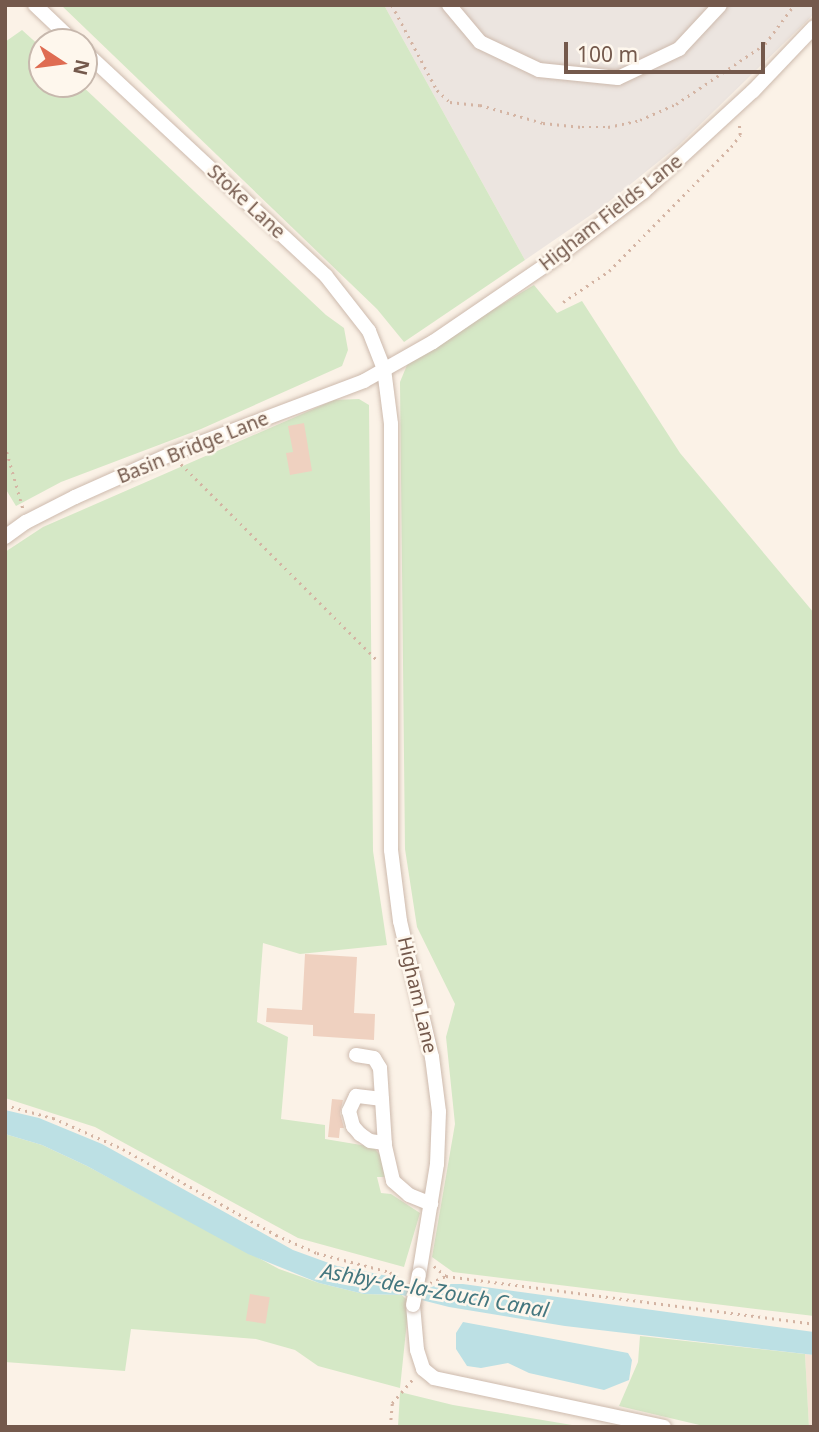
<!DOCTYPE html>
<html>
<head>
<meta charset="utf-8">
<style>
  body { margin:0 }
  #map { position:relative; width:819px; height:1432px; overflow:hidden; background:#fbf2e7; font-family:"Noto Sans",sans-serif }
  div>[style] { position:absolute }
  .residential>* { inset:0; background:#f3e4d5 }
  .industrial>* { inset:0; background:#ece5e0 }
  .green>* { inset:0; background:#d5e8c6 }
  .water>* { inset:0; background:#bce0e4 }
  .building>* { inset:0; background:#efd1c0; transform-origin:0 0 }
  .path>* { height:2.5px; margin-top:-1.25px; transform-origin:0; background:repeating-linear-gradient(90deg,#d4b4a3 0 2px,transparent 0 7px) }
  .roads { filter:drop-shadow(0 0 2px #cdbaad) drop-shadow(0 0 2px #cdbaad) }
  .minor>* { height:14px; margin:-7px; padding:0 7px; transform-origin:7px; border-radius:7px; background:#fff }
  .bridges { filter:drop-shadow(0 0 2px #cdbaad) drop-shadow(0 0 2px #cdbaad) }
  .minor-bridge>* { height:14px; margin:-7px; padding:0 7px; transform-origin:7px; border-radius:7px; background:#fff }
  span { translate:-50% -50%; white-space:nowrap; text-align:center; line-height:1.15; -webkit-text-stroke:5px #fef7ed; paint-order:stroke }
  .street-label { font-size:19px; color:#74594c }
  .water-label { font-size:21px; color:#44777f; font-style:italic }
  .frame { position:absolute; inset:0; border:7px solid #74594c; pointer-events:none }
  .north { position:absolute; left:28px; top:28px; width:70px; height:70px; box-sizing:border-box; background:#fef7ed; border:2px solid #c7b8ad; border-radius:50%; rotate:103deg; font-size:19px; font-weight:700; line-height:28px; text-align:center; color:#74594c }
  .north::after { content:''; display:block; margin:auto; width:24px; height:32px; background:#df6c52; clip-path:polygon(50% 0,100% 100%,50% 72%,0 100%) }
  .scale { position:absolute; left:564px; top:42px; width:201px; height:32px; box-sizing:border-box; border:4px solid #74594c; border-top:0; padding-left:9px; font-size:21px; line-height:24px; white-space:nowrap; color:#74594c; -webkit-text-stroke:5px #fef7ed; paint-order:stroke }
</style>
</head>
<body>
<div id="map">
  <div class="residential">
    <i style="clip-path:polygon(805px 1354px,814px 1355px,814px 1427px,809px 1427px)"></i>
  </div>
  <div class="industrial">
    <i style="clip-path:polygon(384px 5px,814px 5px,814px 14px,679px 145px,601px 208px,525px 260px)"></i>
  </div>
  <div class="green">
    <i style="clip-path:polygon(61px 5px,384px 5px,525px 260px,404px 342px,377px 309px)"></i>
    <i style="clip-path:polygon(22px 30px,42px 48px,42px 84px,80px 84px,326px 315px,344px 328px,348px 350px,342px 366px,201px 429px,61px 482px,16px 506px,5px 488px,5px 42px)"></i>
    <i style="clip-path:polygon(534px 285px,557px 313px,582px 301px,680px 453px,814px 613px,814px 1316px,453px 1272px,432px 1257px,455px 1124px,446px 1037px,455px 1004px,417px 927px,405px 849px,400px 382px,407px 365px,424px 351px)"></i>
    <i style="clip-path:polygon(359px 399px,369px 405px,373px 851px,387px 945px,300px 954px,263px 943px,257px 1022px,288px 1037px,281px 1119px,325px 1125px,325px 1139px,373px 1147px,382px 1157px,386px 1177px,377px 1177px,381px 1193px,391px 1194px,420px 1213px,404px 1267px,298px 1238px,95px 1127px,5px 1098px,5px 552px,43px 527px,334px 400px)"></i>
    <i style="clip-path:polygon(5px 1134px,42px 1145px,87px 1166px,279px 1269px,319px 1283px,364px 1294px,402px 1295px,409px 1302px,400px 1388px,318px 1366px,295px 1350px,256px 1339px,131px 1329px,125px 1371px,5px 1362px)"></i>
    <i style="clip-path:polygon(640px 1336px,805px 1354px,809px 1427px,708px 1427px,619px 1406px,638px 1362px)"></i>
    <i style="clip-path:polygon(400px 1392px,453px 1405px,584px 1427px,398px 1427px)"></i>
  </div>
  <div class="water">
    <i style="clip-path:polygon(5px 1110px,39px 1118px,102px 1144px,293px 1250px,337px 1266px,388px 1276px,401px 1284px,427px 1289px,439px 1284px,463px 1284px,814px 1332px,814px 1355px,565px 1326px,449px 1307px,402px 1295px,364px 1294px,319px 1283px,248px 1254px,87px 1166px,42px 1145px,5px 1134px)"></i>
    <i style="clip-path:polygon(463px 1322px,628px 1353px,632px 1360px,629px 1380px,604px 1390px,529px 1373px,508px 1363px,481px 1368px,467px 1366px,456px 1349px,456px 1333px)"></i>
  </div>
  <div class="building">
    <i style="clip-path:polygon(304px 423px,312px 471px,290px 475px,286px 453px,293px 452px,288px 426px)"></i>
    <i style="clip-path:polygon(305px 954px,357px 957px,354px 1013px,375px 1014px,374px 1040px,313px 1036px,313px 1025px,266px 1022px,267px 1008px,302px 1010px)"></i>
    <i style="clip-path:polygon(332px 1099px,343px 1100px,340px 1113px,344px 1128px,340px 1128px,339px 1138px,328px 1137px)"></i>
    <i style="left:250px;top:1294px;width:20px;height:27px;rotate:9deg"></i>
  </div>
  <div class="path">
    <i style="left:392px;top:5px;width:96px;rotate:62.1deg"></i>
    <i style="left:437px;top:90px;width:18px;rotate:43deg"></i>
    <i style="left:450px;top:102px;width:30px;rotate:6deg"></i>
    <i style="left:480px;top:105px;width:66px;rotate:15.9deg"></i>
    <i style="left:543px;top:123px;width:39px;rotate:6deg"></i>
    <i style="left:582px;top:127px;width:26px"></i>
    <i style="left:608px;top:127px;width:33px;rotate:-12deg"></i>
    <i style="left:640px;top:120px;width:39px;rotate:-24deg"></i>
    <i style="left:676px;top:104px;width:107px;rotate:-34deg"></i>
    <i style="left:765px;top:44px;width:49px;rotate:-53.4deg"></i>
    <i style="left:563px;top:302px;width:55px;rotate:-34deg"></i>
    <i style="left:609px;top:271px;width:174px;rotate:-45.5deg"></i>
    <i style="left:731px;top:147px;width:15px;rotate:-53deg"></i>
    <i style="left:740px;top:135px;width:12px;rotate:-95deg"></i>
    <i style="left:5px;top:445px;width:66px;rotate:74.1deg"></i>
    <i style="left:181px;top:464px;width:277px;rotate:45deg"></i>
    <i style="left:5px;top:1105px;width:50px;rotate:15.2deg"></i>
    <i style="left:53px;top:1118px;width:77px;rotate:23.9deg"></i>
    <i style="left:123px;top:1149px;width:176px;rotate:29.3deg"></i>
    <i style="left:276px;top:1235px;width:45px;rotate:23.7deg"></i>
    <i style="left:317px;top:1253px;width:75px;rotate:14.6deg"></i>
    <i style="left:390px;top:1272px;width:16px;rotate:35deg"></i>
    <i style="left:434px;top:1266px;width:16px;rotate:40deg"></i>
    <i style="left:446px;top:1276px;width:371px;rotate:7.4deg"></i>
    <i style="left:430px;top:1283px;width:17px;rotate:-24deg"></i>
    <i style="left:390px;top:1427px;width:24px;rotate:-85deg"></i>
    <i style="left:392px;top:1403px;width:32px;rotate:-49deg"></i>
  </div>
  <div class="roads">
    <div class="minor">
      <i style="left:35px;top:5px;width:54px;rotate:43.5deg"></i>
      <i style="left:449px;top:5px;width:48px;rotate:50deg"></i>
      <i style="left:480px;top:42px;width:65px;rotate:25.4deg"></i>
      <i style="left:539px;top:70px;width:79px;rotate:5.8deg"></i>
      <i style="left:618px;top:78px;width:68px;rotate:-25.4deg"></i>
      <i style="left:679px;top:49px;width:60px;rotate:-47deg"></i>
      <i style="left:84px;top:51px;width:330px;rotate:42.9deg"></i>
      <i style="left:326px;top:276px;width:70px;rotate:52deg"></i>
      <i style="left:369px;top:331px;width:41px;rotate:68.5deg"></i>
      <i style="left:384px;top:369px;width:55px;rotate:82.7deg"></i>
      <i style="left:391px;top:424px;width:426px;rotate:90deg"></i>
      <i style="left:391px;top:850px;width:72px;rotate:82.8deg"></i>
      <i style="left:400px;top:921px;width:140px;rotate:76.8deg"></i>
      <i style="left:432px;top:1057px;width:55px;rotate:82.7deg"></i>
      <i style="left:439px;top:1112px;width:52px;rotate:92.2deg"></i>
      <i style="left:437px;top:1164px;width:112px;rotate:99.2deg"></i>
      <i style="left:5px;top:537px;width:26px;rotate:-36deg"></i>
      <i style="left:26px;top:522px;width:55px;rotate:-27deg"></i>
      <i style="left:75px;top:497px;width:105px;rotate:-24.1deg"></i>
      <i style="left:171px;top:454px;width:206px;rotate:-20.7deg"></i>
      <i style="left:364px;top:381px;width:79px;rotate:-29.5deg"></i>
      <i style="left:433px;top:342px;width:145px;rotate:-34.3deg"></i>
      <i style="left:553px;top:260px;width:113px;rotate:-37.1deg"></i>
      <i style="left:643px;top:192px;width:149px;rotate:-42.6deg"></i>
      <i style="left:753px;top:91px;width:88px;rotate:-46.4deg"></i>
      <i style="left:356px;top:1055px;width:18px;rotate:9deg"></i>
      <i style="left:374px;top:1058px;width:12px;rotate:59deg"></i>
      <i style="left:380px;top:1068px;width:78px;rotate:86.3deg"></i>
      <i style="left:385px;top:1146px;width:36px;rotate:77deg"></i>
      <i style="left:393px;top:1181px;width:21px;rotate:41deg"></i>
      <i style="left:409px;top:1195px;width:24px;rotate:22deg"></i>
      <i style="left:382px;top:1099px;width:26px;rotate:-173deg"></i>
      <i style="left:356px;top:1096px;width:17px;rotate:115deg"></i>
      <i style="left:349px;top:1111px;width:16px;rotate:75deg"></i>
      <i style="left:353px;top:1126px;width:11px;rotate:49deg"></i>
      <i style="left:360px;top:1134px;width:12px;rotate:35deg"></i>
      <i style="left:370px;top:1141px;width:15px;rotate:8deg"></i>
      <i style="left:413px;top:1305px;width:45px;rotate:84.9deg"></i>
      <i style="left:417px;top:1350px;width:20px;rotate:72deg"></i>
      <i style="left:423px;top:1369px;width:14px;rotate:39deg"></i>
      <i style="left:434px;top:1378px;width:235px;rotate:12deg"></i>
    </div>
  </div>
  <div class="bridges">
    <div class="minor-bridge">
      <i style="left:413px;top:1305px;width:31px;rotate:-79deg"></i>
    </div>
  </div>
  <div class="street-label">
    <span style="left:246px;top:202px;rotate:43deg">Stoke Lane</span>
    <span style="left:611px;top:213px;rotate:-38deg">Higham Fields Lane</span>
    <span style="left:193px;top:448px;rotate:-22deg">Basin Bridge Lane</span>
    <span style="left:417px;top:995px;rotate:77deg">Higham Lane</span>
  </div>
  <div class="water-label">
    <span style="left:435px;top:1290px;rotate:10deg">Ashby-de-la-Zouch Canal</span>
  </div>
  <div class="frame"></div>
  <div class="north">N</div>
  <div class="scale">100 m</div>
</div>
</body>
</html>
